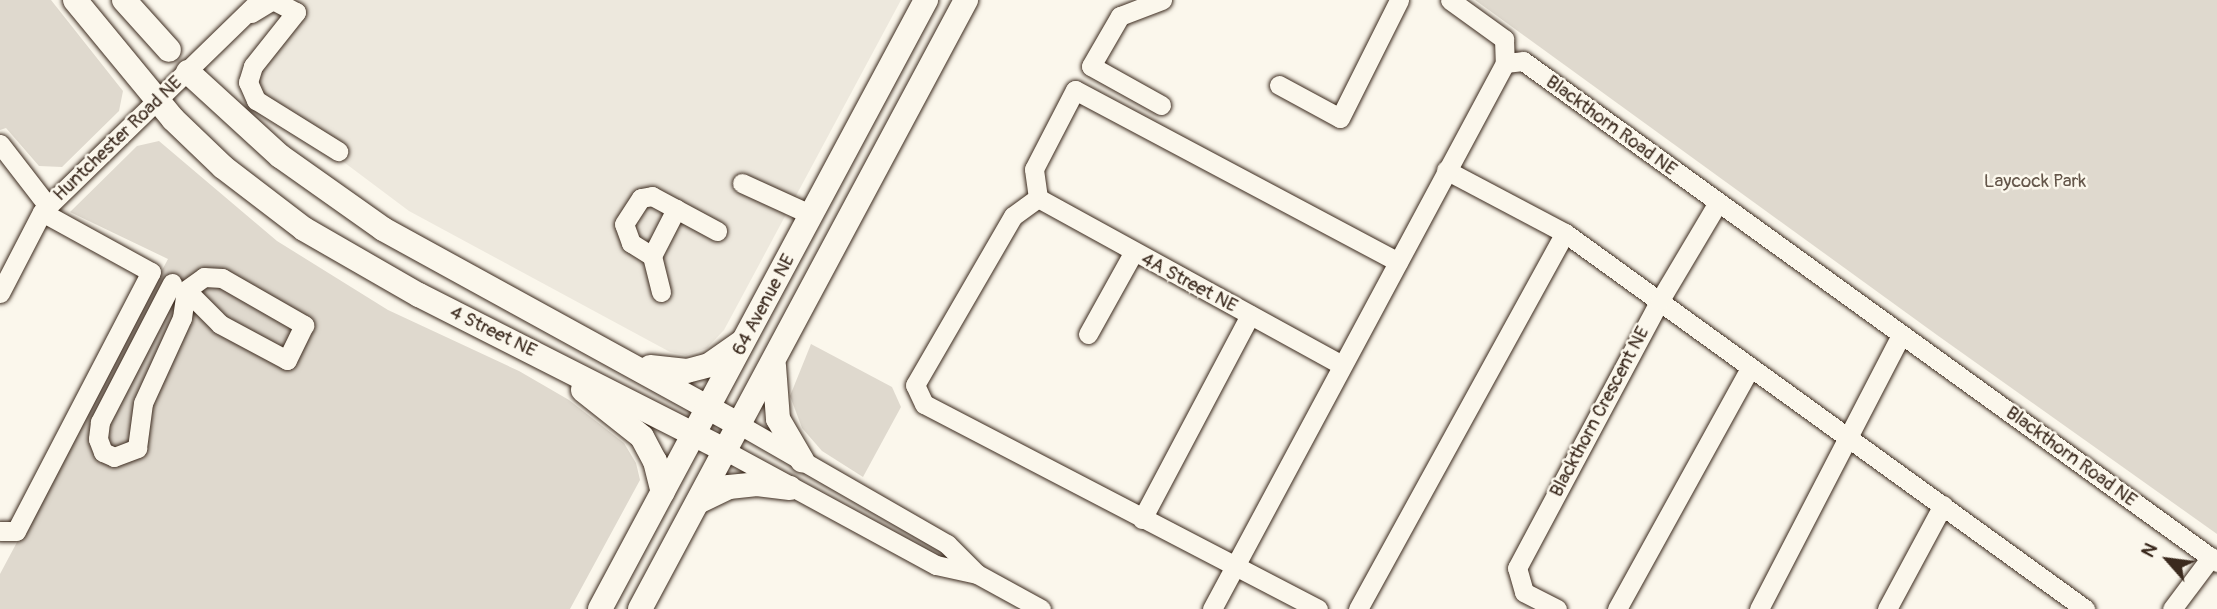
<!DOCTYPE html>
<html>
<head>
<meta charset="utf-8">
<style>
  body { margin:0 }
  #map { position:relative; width:2217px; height:609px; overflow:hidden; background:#fbf7ec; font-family:Pangolin,sans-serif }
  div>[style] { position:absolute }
  .built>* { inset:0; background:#ede8dd }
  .green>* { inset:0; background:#dfd9ce }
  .roads { filter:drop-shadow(0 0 2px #3b2a1e) drop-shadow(0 0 2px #3b2a1e) }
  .minor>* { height:19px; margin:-9.5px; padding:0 9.5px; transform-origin:9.5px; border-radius:9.5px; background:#fbf7ec }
  .major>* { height:24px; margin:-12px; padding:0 12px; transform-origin:12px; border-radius:12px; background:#fbf7ec }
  span { translate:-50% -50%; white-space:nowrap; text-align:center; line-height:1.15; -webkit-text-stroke:5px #fbf7ec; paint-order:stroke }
  .street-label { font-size:19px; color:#3b2a1e }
  .park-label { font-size:19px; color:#64564a }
  .north { position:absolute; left:2133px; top:525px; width:70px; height:70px; -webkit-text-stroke:5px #fbf7ec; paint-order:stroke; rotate:298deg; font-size:19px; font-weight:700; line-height:28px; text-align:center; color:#3b2a1e }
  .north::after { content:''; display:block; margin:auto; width:24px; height:32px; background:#3b2a1e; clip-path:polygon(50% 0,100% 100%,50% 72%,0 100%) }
</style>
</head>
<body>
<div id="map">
  <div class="built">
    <i style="clip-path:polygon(296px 0,901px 0,724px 330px,707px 348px,686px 355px,670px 352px,409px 211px,325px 148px,250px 102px,249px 58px)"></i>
  </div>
  <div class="green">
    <i style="clip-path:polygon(0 0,51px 0,123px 91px,119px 111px,62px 167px,39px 166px,6px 128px,0 130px)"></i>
    <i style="clip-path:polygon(1475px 0,2217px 0,2217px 534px,1937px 335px)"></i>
    <i style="clip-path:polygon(159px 141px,277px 241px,388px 310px,519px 371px,569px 400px,624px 443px,636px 463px,640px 480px,570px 609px,0 609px,0 574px,168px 259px,70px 212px,137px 146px)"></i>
    <i style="clip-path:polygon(811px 344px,892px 387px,901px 407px,863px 477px,822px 451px,802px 428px,790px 396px)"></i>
  </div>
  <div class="roads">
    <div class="minor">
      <i style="left:1450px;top:0;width:67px;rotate:35.8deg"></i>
      <i style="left:1504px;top:39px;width:24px;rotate:88deg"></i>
      <i style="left:251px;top:13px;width:26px;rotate:-31deg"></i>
      <i style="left:273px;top:0;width:26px;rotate:28deg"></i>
      <i style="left:296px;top:12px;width:69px;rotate:128.5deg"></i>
      <i style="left:253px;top:66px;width:17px;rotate:107deg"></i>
      <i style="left:248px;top:82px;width:20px;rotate:66deg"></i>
      <i style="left:256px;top:100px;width:97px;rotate:31.9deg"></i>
      <i style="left:1505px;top:63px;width:18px;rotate:-6deg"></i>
      <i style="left:1523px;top:61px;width:856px;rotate:35.83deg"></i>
      <i style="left:1279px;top:85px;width:69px;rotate:28.4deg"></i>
      <i style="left:1340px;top:118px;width:132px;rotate:-63.4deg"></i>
      <i style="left:1161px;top:105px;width:80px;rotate:-150.9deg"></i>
      <i style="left:1091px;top:66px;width:58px;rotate:-59.9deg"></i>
      <i style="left:1120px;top:16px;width:45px;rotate:-20.9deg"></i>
      <i style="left:0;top:144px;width:78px;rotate:52.3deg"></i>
      <i style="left:1446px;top:170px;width:135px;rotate:27.9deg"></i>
      <i style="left:1565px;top:233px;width:642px;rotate:35.87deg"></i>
      <i style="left:742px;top:183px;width:77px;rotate:24.6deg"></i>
      <i style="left:1038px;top:198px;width:347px;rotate:28.8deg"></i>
      <i style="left:652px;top:256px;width:25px;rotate:-148deg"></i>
      <i style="left:631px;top:243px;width:20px;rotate:-110deg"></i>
      <i style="left:624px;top:224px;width:31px;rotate:-57deg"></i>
      <i style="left:641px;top:198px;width:11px;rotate:-10deg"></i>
      <i style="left:652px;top:196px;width:74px;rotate:28.3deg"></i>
      <i style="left:204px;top:277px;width:18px;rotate:3deg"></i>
      <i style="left:222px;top:278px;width:95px;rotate:29.8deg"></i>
      <i style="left:304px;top:325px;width:39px;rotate:116deg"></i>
      <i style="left:287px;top:360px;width:76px;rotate:-151.8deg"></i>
      <i style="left:220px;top:324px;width:48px;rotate:-135deg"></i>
      <i style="left:186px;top:290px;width:22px;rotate:-36deg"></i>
      <i style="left:172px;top:283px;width:157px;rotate:117.4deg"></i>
      <i style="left:100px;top:422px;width:17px;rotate:97deg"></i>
      <i style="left:98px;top:439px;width:14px;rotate:69deg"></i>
      <i style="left:103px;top:452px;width:12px;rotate:24deg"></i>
      <i style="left:114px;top:457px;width:25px;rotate:-21deg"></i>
      <i style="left:137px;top:448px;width:45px;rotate:-82.4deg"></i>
      <i style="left:143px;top:403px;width:94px;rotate:-65.4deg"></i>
      <i style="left:182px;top:318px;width:28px;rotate:-82deg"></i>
      <i style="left:661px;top:292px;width:37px;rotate:-104deg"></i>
      <i style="left:652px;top:256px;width:53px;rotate:-62.9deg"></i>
      <i style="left:0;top:293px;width:91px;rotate:-62.6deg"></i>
      <i style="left:42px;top:212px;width:304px;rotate:-44.2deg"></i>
      <i style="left:1088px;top:334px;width:93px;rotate:-60.9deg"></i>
      <i style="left:740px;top:425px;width:239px;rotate:29.9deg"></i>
      <i style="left:947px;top:544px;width:41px;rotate:45deg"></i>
      <i style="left:726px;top:451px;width:239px;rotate:28.5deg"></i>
      <i style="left:936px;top:565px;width:42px;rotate:12.4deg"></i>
      <i style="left:977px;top:574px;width:73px;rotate:28.7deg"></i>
      <i style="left:1142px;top:519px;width:231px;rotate:-62.1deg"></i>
      <i style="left:0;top:531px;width:16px"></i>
      <i style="left:16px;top:531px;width:292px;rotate:-62.5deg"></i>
      <i style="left:151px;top:272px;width:124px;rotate:-151.2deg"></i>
      <i style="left:1212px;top:609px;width:620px;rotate:-61.78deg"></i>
      <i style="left:1318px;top:609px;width:444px;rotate:-152.5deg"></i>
      <i style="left:924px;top:404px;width:21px;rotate:-115deg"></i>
      <i style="left:915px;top:385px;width:195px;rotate:-59.9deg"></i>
      <i style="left:1013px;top:216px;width:31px;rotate:-36deg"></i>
      <i style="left:1038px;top:198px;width:29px;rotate:-98deg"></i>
      <i style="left:1034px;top:169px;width:89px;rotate:-62.6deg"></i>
      <i style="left:1075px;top:90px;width:366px;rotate:28deg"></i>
      <i style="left:1358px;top:609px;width:429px;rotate:-61.2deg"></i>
      <i style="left:1557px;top:609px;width:37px;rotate:-153deg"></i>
      <i style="left:1524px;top:592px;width:25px;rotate:-106deg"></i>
      <i style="left:1517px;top:568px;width:304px;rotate:-61.9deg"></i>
      <i style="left:1660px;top:300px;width:112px;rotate:-59.3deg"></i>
      <i style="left:1617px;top:609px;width:275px;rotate:-61.1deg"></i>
      <i style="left:1759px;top:609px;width:309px;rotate:-62.6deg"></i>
      <i style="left:1887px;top:609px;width:118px;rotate:-61.7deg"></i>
      <i style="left:2172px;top:609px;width:65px;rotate:-53.1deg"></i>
    </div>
    <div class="major">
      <i style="left:75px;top:0;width:154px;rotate:50.5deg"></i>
      <i style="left:173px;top:119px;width:69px;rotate:43.8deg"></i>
      <i style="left:223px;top:167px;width:102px;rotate:37.4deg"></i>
      <i style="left:304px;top:229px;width:133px;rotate:29.9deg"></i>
      <i style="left:419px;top:295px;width:344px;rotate:26.9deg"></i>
      <i style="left:124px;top:0;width:67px;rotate:48deg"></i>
      <i style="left:188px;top:72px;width:125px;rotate:42.4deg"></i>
      <i style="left:280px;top:156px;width:126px;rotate:35.3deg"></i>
      <i style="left:383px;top:229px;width:407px;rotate:28.8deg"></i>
      <i style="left:774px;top:366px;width:53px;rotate:85.7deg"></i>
      <i style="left:778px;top:419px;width:48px;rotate:59.7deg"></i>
      <i style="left:650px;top:367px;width:37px;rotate:6deg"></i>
      <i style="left:687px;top:371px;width:23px;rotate:-15deg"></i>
      <i style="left:709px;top:365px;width:40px;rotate:-34.9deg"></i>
      <i style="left:583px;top:390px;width:75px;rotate:38.5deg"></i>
      <i style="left:642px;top:437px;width:27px;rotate:62deg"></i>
      <i style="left:655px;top:461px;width:32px;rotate:76deg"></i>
      <i style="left:698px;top:502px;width:34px;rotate:-26deg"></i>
      <i style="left:729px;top:487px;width:28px;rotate:-6deg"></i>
      <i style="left:757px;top:484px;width:33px;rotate:7deg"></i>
      <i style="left:600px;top:609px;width:691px;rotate:-61.84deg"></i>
      <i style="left:640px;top:609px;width:691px;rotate:-61.84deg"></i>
    </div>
  </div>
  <div class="street-label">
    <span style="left:1611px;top:126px;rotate:36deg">Blackthorn Road NE</span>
    <span style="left:118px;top:139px;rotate:-44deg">Huntchester Road NE</span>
    <span style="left:1189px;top:283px;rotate:28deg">4A Street NE</span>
    <span style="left:764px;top:305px;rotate:-62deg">64 Avenue NE</span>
    <span style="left:493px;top:332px;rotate:26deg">4 Street NE</span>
    <span style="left:1600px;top:412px;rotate:-62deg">Blackthorn Crescent NE</span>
    <span style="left:2071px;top:457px;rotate:36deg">Blackthorn Road NE</span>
  </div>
  <div class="park-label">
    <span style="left:2035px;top:182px">Laycock Park</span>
  </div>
  <div class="north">N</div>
</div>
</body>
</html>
